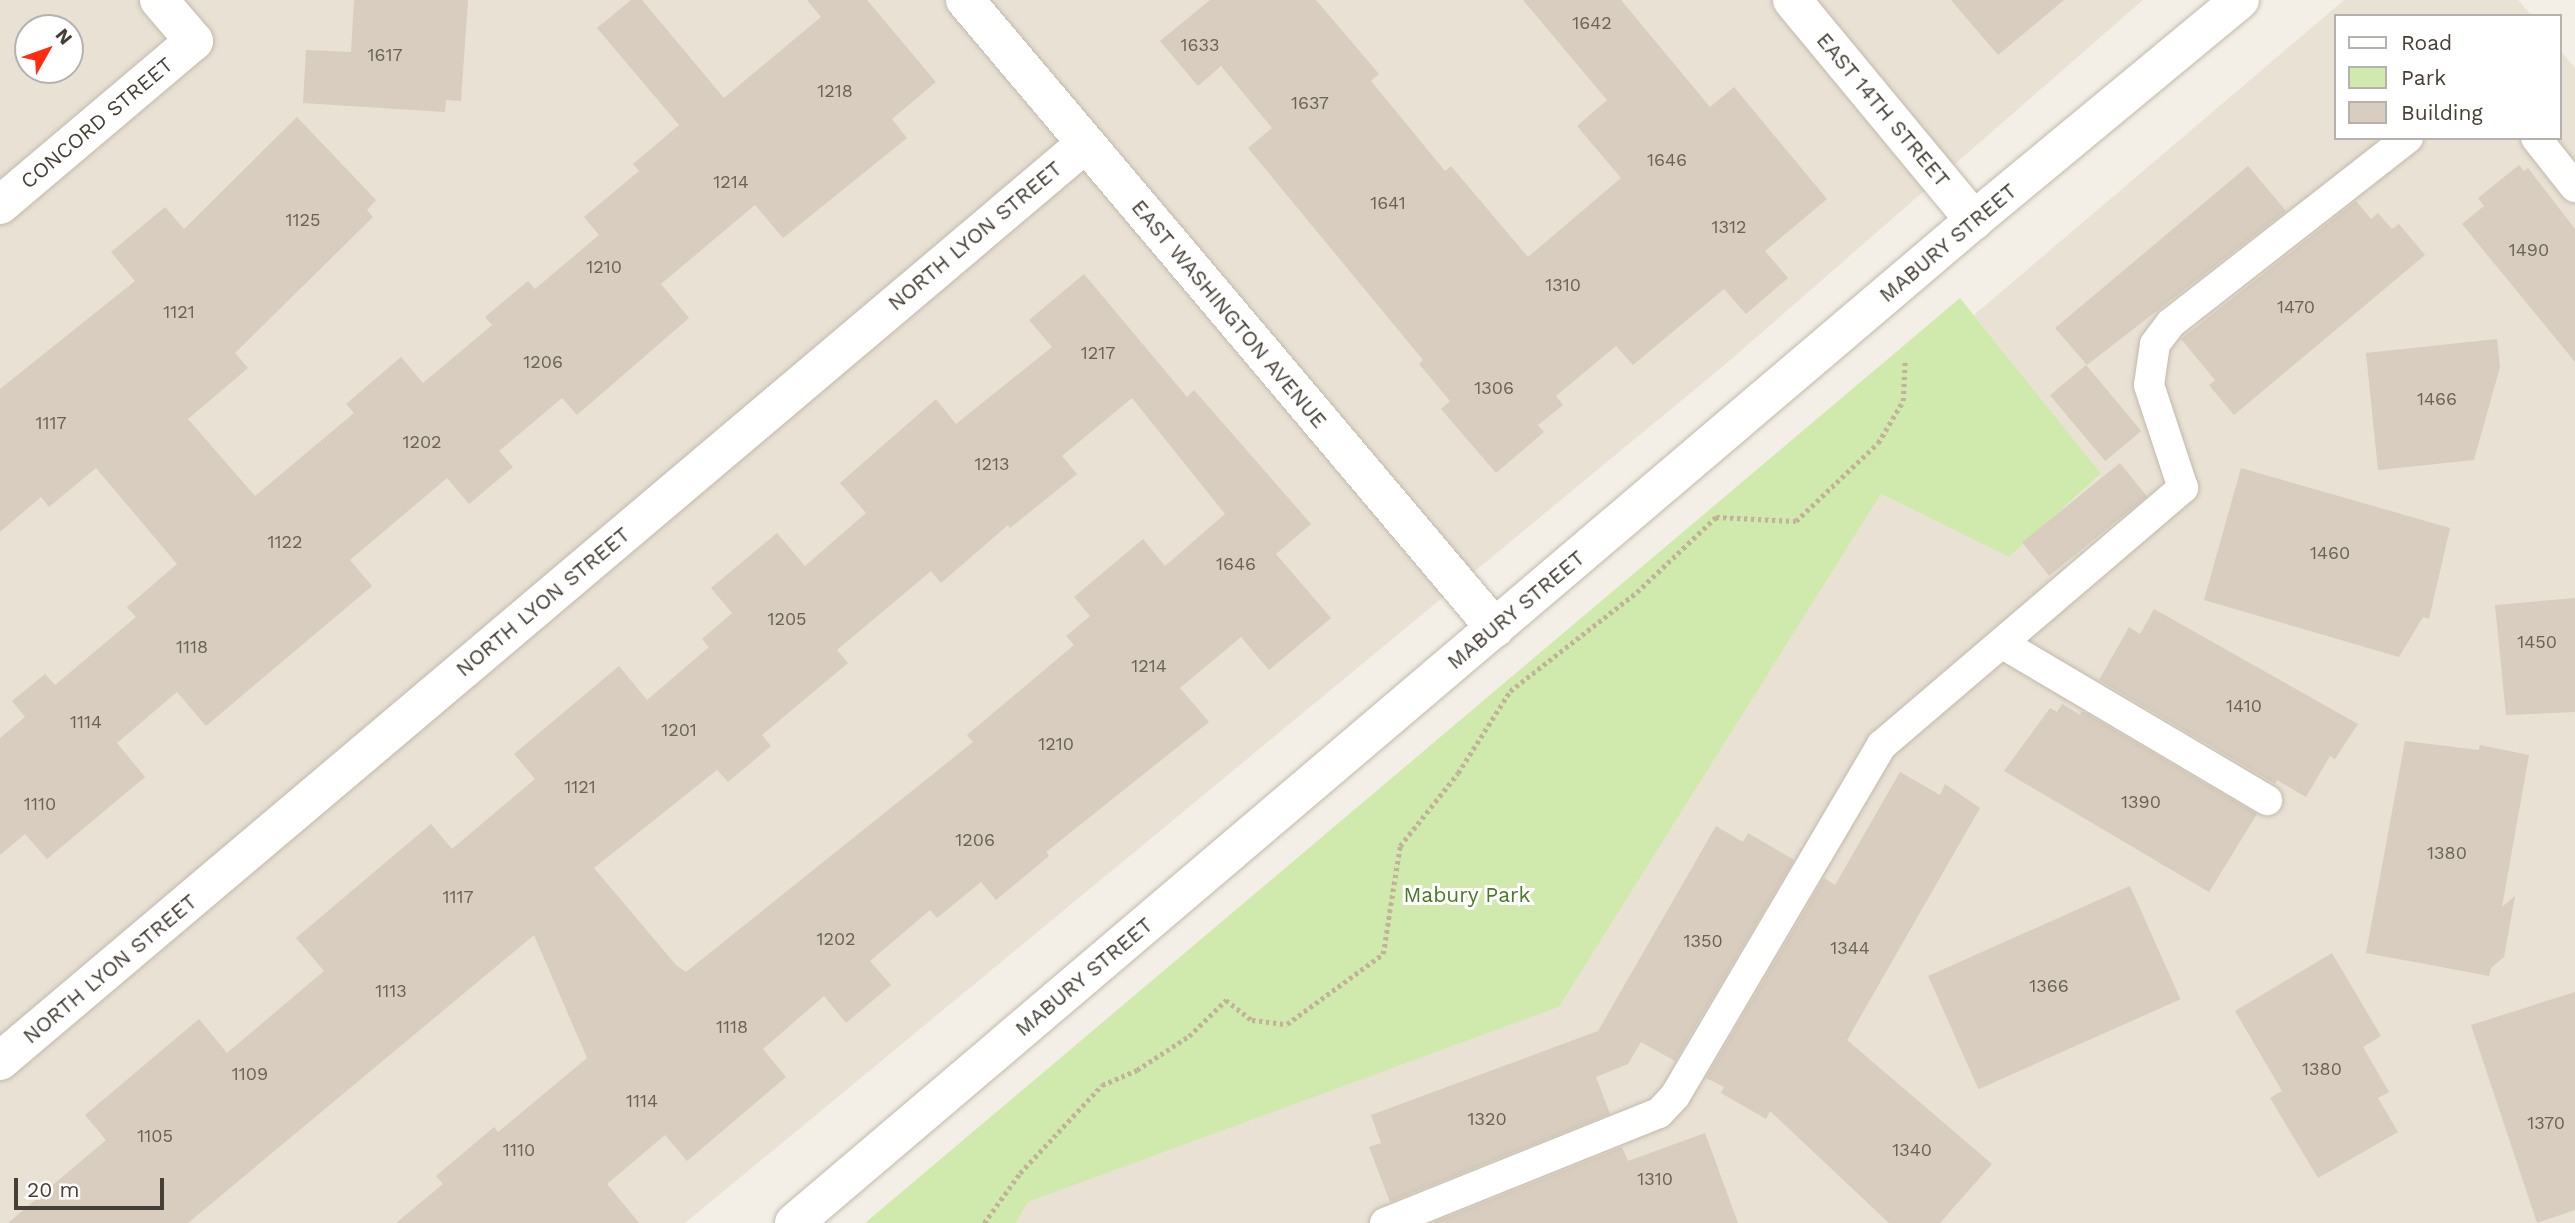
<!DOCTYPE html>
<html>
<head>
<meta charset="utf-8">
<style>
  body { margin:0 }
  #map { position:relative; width:2575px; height:1223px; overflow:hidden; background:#f3efe6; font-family:"Work Sans",sans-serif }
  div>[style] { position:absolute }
  .residential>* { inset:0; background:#e8e1d4 }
  .green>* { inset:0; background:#d0e9ad }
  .building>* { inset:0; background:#d8cdbe; transform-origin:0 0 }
  .path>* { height:4.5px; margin-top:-2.25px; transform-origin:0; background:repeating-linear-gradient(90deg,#c1b299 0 3.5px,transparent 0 7px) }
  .roads { filter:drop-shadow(0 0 2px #c2b9ab) drop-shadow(0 0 2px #c2b9ab) }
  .service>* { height:30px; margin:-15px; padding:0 15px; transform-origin:15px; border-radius:15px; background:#fff }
  .minor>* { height:38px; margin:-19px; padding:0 19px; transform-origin:19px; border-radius:19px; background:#fff }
  .tertiary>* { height:38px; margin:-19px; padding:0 19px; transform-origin:19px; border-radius:19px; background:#fff }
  span { translate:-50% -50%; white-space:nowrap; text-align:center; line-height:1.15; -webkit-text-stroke:6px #fff; paint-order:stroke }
  .number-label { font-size:18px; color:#6a6257 }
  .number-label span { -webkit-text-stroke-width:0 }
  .street-label { font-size:21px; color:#463f35 }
  .park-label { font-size:21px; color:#497a26 }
  .legend { position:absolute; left:2334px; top:14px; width:228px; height:126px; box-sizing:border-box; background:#fff; border:2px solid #b5b2ae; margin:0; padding:9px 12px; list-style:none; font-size:21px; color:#463f35 }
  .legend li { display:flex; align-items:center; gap:14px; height:35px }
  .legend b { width:35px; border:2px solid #b5b2ae }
  .north { position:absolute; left:14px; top:14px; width:70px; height:70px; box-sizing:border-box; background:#fff; border:2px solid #b5b2ae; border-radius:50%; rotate:50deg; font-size:19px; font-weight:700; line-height:28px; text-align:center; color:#463f35 }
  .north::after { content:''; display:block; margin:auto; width:24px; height:32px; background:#ff2c11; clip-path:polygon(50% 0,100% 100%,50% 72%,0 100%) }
  .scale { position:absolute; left:14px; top:1178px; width:150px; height:32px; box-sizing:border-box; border:4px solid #463f35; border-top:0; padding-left:9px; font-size:21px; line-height:24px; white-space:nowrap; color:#463f35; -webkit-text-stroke:5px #fff; paint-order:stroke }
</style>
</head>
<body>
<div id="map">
  <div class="residential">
    <i style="clip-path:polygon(evenodd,0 0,2143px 0,1728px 362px,685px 1223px,0 1223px,0 0,28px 28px,70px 28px,70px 70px,28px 70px,28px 28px)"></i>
    <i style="clip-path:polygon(2344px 0,2518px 0,2532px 16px,2335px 16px,2335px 138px,2559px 138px,2559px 49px,2575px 68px,2575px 1223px,1016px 1223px,1028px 1202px,1559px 1007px,1881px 494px,2009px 557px,2101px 475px,1974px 315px)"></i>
  </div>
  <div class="green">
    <i style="clip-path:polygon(1960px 298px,2101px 474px,2009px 557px,1881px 494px,1559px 1007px,1028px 1202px,1016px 1223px,865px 1223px)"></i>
  </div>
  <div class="building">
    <i style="clip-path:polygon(354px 0,468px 0,461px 101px,446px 100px,445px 112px,303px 103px,306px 50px,351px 52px)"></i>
    <i style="clip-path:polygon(631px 0,642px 0,724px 98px,821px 17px,807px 0,867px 0,936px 82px,892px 119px,907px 138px,783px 238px,755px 205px,661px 284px,689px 318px,577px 415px,562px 398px,499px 451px,513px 467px,469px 504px,447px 478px,350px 560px,372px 586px,206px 726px,177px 692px,117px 743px,145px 777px,47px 859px,25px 834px,0 855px,0 738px,25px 717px,12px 701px,45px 674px,55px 685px,136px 617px,127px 607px,177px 564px,96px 468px,49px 507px,41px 497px,0 532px,0 389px,135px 281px,111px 252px,165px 207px,184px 229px,297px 117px,376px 200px,367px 210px,373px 217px,235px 353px,248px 368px,188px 419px,255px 496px,354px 413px,346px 404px,401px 357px,423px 383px,492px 325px,485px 317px,528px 281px,535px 289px,599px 235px,584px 217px,639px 171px,633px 164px,679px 125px,597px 28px)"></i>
    <i style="clip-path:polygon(1210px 0,1316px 0,1379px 74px,1371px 81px,1445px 171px,1451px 166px,1528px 257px,1621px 178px,1577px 126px,1607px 100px,1523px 0,1621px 0,1710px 107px,1734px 87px,1827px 199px,1765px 251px,1788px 278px,1746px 314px,1724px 289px,1633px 365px,1616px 346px,1556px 396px,1563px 405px,1538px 425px,1544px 432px,1496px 473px,1441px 409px,1450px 401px,1419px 364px,1423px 360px,1248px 148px,1272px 128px,1221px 66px,1198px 86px,1160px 41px)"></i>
    <i style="clip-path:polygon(1951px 0,2064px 0,1998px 55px)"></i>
    <i style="clip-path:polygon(2519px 165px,2524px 171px,2528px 168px,2575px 229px,2575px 362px,2462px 224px,2484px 206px,2478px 198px)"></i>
    <i style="clip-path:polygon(2248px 166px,2286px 211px,2087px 365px,2055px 328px)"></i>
    <i style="clip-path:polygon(2356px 201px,2371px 219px,2378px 213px,2392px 229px,2399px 224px,2425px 255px,2234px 415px,2209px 385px,2215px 380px,2181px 339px)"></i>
    <i style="clip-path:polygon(evenodd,1084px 274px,1187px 397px,1194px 390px,1311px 524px,1276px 554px,1331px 618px,1269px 670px,1241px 637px,1180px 688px,1209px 722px,1046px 852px,1049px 856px,996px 900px,981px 882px,937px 918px,930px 910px,870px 961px,891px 985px,846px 1023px,824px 996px,763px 1049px,786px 1077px,687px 1161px,665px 1135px,607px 1184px,639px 1223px,396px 1223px,443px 1184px,436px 1176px,494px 1127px,498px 1132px,587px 1058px,534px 935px,188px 1223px,8px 1223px,106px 1140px,85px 1115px,199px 1019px,227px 1053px,324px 971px,296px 938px,431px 824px,452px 849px,535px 779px,514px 754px,619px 666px,647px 700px,709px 647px,702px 639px,732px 613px,711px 588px,777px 533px,805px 566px,866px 513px,840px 483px,936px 399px,956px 424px,1052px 347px,1029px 320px,1084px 274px,1132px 398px,1225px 514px,1165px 566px,1143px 539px,1074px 597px,1090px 616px,1066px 636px,1074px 645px,967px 735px,973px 742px,686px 972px,676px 965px,594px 868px,717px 770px,728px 782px,771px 746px,762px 735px,848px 663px,837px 650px,931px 571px,941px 583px,1008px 525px,1010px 528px,1077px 474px,1062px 456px,1132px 398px)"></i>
    <i style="clip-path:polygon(2497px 339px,2500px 367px,2474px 460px,2378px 470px,2366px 353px)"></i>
    <i style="left:2086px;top:365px;width:86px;height:47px;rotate:50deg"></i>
    <i style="left:2120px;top:463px;width:43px;height:126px;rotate:51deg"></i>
    <i style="clip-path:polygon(2241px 468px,2450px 528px,2429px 619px,2423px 617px,2399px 657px,2204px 600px)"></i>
    <i style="clip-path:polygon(2575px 598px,2575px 712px,2506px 715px,2495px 605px)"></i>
    <i style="clip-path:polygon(2154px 609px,2358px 724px,2335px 759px,2330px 756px,2306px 797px,2277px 780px,2275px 784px,2099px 680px,2129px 627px,2140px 634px)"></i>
    <i style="clip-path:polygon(2062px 704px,2080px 715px,2082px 711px,2257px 814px,2209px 892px,2004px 771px,2050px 708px,2057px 712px)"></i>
    <i style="clip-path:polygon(2405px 741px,2479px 750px,2480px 745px,2529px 755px,2502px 907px,2515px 896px,2504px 957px,2491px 968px,2489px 976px,2366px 953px)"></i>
    <i style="clip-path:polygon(1900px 772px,1940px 795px,1945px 784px,1980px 808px,1847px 1040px,1992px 1164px,1940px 1223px,1889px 1223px,1770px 1111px,1766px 1119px,1721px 1093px,1724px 1087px,1706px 1078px,1824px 878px,1835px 885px)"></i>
    <i style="clip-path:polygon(1716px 826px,1743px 842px,1748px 833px,1794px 860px,1675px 1061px,1641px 1042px,1628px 1064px,1596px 1077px,1610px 1114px,1390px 1202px,1369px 1147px,1381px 1143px,1371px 1115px,1598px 1031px)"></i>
    <i style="left:2130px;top:886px;width:124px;height:221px;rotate:66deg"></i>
    <i style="clip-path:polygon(2332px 953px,2381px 1036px,2363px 1047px,2389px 1092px,2378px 1098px,2398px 1132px,2318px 1178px,2270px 1098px,2282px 1091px,2235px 1011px)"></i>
    <i style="clip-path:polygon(2575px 992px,2575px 1210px,2537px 1223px,2471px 1025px)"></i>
    <i style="clip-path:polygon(1705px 1133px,1738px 1223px,1432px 1223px,1622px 1147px,1628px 1161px)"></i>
  </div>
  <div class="path">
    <i style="left:984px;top:1223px;width:62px;rotate:-54.2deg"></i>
    <i style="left:1020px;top:1173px;width:120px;rotate:-47deg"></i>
    <i style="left:1102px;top:1085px;width:38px;rotate:-23deg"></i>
    <i style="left:1137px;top:1070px;width:62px;rotate:-33.2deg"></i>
    <i style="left:1189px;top:1036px;width:52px;rotate:-44.2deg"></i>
    <i style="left:1226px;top:1000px;width:33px;rotate:38deg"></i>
    <i style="left:1252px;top:1020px;width:35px;rotate:7deg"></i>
    <i style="left:1287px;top:1024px;width:119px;rotate:-36.1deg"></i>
    <i style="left:1383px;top:954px;width:109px;rotate:-81.1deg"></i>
    <i style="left:1400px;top:846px;width:93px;rotate:-51.5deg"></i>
    <i style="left:1458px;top:773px;width:97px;rotate:-57.6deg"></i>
    <i style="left:1510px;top:691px;width:161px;rotate:-37.9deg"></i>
    <i style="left:1637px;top:592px;width:109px;rotate:-43.5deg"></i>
    <i style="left:1716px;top:517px;width:80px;rotate:2.9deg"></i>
    <i style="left:1796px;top:521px;width:113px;rotate:-43.6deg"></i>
    <i style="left:1878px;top:443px;width:49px;rotate:-59.2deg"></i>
    <i style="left:1903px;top:401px;width:41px;rotate:-87.2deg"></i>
  </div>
  <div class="roads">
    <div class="service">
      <i style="left:2536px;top:138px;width:63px;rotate:51.5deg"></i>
      <i style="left:2003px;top:644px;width:307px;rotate:30.6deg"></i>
      <i style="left:1385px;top:1223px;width:295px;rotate:-21.9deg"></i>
      <i style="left:1659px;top:1113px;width:23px;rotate:-47deg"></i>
      <i style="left:1675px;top:1096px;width:407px;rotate:-59.5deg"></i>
      <i style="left:1882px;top:745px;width:396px;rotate:-40.5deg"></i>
      <i style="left:2183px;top:488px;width:108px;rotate:-108.3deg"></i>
      <i style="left:2149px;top:385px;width:41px;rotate:-81.7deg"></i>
      <i style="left:2155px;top:344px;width:26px;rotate:-53deg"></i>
      <i style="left:2171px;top:323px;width:301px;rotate:-38deg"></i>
    </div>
    <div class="minor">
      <i style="left:965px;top:0;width:822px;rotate:49.84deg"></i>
      <i style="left:1792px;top:0;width:286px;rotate:50.4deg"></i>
      <i style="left:0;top:205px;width:254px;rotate:-40.2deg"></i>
      <i style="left:194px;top:41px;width:54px;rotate:-130.5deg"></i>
      <i style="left:0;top:1061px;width:1421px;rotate:-40.2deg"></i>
    </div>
    <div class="tertiary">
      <i style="left:794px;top:1223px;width:1549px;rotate:-40.36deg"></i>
      <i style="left:1974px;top:220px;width:345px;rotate:-39.6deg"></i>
    </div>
  </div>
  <div class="number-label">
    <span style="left:1592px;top:23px">1642</span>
    <span style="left:1200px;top:45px">1633</span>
    <span style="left:385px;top:55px">1617</span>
    <span style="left:835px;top:91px">1218</span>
    <span style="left:1310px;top:103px">1637</span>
    <span style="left:1667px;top:160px">1646</span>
    <span style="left:731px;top:182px">1214</span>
    <span style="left:1388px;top:203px">1641</span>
    <span style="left:303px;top:220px">1125</span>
    <span style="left:1729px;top:227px">1312</span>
    <span style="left:2529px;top:250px">1490</span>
    <span style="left:604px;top:267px">1210</span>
    <span style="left:1563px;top:285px">1310</span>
    <span style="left:2296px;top:307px">1470</span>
    <span style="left:179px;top:312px">1121</span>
    <span style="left:1098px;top:353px">1217</span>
    <span style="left:543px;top:362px">1206</span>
    <span style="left:1494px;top:388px">1306</span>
    <span style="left:2437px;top:399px">1466</span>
    <span style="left:51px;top:423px">1117</span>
    <span style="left:422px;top:442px">1202</span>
    <span style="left:992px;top:464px">1213</span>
    <span style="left:285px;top:542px">1122</span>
    <span style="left:2330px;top:553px">1460</span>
    <span style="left:1236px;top:564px">1646</span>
    <span style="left:787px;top:619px">1205</span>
    <span style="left:2537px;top:642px">1450</span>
    <span style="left:192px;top:647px">1118</span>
    <span style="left:1149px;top:666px">1214</span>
    <span style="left:2244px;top:706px">1410</span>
    <span style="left:86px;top:722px">1114</span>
    <span style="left:679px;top:730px">1201</span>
    <span style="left:1056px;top:744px">1210</span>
    <span style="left:580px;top:787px">1121</span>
    <span style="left:2141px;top:802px">1390</span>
    <span style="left:40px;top:804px">1110</span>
    <span style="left:975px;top:840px">1206</span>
    <span style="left:2447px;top:853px">1380</span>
    <span style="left:458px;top:897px">1117</span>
    <span style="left:836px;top:939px">1202</span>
    <span style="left:1703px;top:941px">1350</span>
    <span style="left:1850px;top:948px">1344</span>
    <span style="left:2049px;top:986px">1366</span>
    <span style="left:391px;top:991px">1113</span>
    <span style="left:732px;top:1027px">1118</span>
    <span style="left:2322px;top:1069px">1380</span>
    <span style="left:250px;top:1074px">1109</span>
    <span style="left:642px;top:1101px">1114</span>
    <span style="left:1487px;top:1119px">1320</span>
    <span style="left:2546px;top:1123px">1370</span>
    <span style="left:155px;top:1136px">1105</span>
    <span style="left:519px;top:1150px">1110</span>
    <span style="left:1912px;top:1150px">1340</span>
    <span style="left:1655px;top:1179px">1310</span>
  </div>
  <div class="street-label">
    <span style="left:1883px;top:110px;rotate:50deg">EAST 14TH STREET</span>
    <span style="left:97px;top:123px;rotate:-40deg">CONCORD STREET</span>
    <span style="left:975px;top:236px;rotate:-40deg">NORTH LYON STREET</span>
    <span style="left:1948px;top:243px;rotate:-40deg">MABURY STREET</span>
    <span style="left:1229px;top:314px;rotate:50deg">EAST WASHINGTON AVENUE</span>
    <span style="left:543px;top:602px;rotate:-40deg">NORTH LYON STREET</span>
    <span style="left:1516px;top:610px;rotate:-40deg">MABURY STREET</span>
    <span style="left:110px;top:969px;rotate:-40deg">NORTH LYON STREET</span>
    <span style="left:1084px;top:977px;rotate:-40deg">MABURY STREET</span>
  </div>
  <div class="park-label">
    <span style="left:1467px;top:895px">Mabury Park</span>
  </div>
  <ul class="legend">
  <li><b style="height:9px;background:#fff"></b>Road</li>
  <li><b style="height:19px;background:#d0e9ad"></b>Park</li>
  <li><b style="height:19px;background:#d8cdbe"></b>Building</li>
  </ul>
  <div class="north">N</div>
  <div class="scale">20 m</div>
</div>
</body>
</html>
